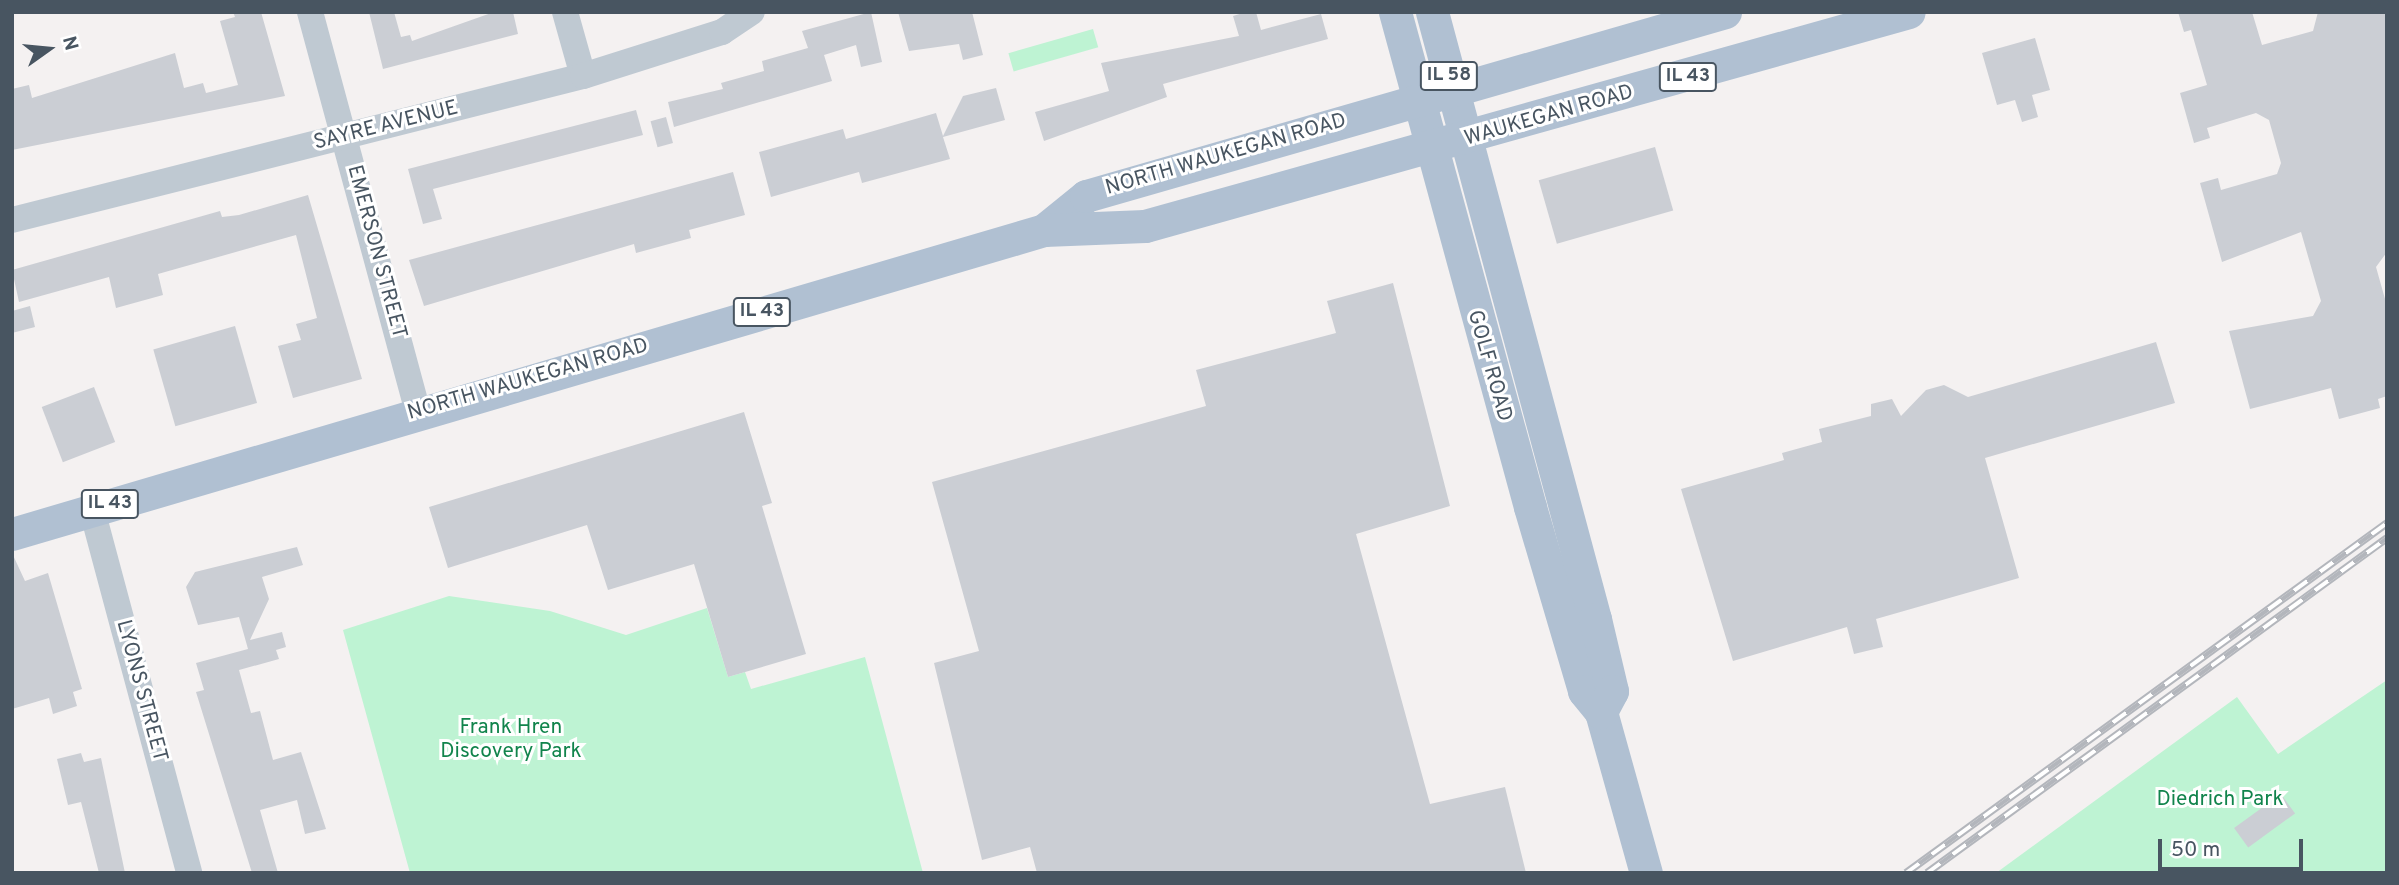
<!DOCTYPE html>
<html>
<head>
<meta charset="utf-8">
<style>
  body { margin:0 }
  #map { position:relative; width:2399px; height:885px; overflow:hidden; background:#f4f1f1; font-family:Overpass,sans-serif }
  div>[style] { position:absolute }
  .green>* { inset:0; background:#bef3d3; transform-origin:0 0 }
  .building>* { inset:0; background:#cbced4; transform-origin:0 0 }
  .minor>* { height:26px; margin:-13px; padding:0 13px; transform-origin:13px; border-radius:13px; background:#bfc9d2 }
  .major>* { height:33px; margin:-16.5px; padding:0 16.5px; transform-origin:16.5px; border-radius:16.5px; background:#b0c0d2 }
  .rail>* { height:8px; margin-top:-4px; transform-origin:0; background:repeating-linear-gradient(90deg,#fff 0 16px,#b3b6bc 0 32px); box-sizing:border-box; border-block:2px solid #b3b6bc }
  span { translate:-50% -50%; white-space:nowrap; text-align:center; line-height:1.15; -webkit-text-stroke:6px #fff; paint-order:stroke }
  .shield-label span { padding:2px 5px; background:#fff; border:2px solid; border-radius:5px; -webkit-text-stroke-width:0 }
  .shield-label { font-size:19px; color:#485561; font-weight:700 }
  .street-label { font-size:21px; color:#485561 }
  .park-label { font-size:21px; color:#11844c }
  .frame { position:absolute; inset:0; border:14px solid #485561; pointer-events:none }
  .north { position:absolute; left:14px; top:14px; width:70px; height:70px; -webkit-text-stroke:5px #fff; paint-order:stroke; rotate:75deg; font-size:19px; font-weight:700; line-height:28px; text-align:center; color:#485561 }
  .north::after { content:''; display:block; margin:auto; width:24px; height:32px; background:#485561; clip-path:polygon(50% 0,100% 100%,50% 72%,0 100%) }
  .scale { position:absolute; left:2158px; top:839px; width:145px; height:32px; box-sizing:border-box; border:4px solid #485561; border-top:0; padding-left:9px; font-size:21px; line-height:24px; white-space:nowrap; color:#485561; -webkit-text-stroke:5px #fff; paint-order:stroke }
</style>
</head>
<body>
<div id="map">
  <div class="green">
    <i style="left:1093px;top:29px;width:19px;height:88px;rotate:74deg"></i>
    <i style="clip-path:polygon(449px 596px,550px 611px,626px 635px,707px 608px,728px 677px,745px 672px,751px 689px,865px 657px,923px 873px,410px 873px,343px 630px)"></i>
    <i style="clip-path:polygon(2387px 680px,2387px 873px,1996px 873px,2237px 697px,2278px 754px)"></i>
  </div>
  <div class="building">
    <i style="clip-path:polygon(233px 12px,261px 12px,285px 96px,12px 150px,12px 89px,29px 85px,32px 98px,175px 53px,184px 88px,203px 83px,206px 93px,238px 85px,220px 21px,235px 17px)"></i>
    <i style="clip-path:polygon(369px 12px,394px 12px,401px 37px,410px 35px,412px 41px,494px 12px,513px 12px,518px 34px,383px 69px)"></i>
    <i style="clip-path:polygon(871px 12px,882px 62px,861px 67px,856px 45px,824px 55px,832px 81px,674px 127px,668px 102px,723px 89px,721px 83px,764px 71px,762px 61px,808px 48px,802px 31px)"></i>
    <i style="clip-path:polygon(898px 12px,972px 12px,983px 55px,963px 60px,959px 44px,909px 51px)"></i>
    <i style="clip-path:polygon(1246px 12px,1256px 12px,1261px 30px,1321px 14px,1328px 39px,1163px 84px,1167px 97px,1044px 141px,1035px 112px,1109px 91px,1101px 63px,1239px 36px,1233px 16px)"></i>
    <i style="clip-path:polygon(2178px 12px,2252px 12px,2262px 45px,2313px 31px,2318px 12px,2387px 12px,2387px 252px,2376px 267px,2387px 306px,2387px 396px,2378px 399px,2380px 408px,2339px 419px,2331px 388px,2250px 409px,2229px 331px,2313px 316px,2321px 301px,2301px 232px,2222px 262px,2200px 183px,2218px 178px,2221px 190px,2277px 174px,2281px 163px,2269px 120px,2256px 113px,2207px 128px,2210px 138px,2194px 143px,2180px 93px,2207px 85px,2191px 30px,2184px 32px)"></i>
    <i style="clip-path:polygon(2035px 38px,2050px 90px,2032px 95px,2038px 117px,2022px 122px,2015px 100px,1997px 105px,1982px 53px)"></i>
    <i style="clip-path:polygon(996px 88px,1005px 120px,943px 137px,950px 159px,862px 183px,859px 172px,771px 197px,759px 152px,843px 129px,846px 139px,936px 113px,943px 136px,963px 96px)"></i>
    <i style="clip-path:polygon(636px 110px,643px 135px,433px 189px,442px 219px,423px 224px,408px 169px)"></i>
    <i style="left:666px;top:117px;width:27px;height:16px;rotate:75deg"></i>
    <i style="left:1655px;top:147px;width:66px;height:121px;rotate:74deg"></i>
    <i style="clip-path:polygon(733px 172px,745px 215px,689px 230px,691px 238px,636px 253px,634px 244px,424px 306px,409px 260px)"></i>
    <i style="clip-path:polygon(308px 195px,362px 379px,293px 398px,278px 346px,301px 340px,296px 324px,317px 318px,296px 235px,158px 274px,163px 295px,116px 308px,109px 277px,19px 302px,12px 270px,220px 211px,222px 217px,239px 215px)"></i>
    <i style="clip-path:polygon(1393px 283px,1450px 506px,1356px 534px,1430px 804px,1505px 787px,1526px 873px,1037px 873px,1030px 847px,982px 860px,934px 663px,979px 651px,932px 482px,1206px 406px,1196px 370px,1336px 333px,1327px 301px)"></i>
    <i style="clip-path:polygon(30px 306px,35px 327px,12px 333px,12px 311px)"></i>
    <i style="left:235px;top:326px;width:80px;height:85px;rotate:74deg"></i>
    <i style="clip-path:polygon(2156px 342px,2175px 403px,1985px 458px,2019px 578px,1876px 619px,1883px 647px,1854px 654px,1847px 627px,1733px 661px,1681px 489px,1784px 460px,1782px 453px,1822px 442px,1819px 429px,1871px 416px,1871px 404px,1892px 399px,1901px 416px,1926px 390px,1944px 385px,1968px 397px)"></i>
    <i style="left:94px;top:387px;width:59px;height:56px;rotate:69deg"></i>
    <i style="clip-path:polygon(744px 412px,772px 503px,762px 506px,806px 654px,728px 677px,694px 564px,608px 590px,587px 525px,448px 568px,429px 507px)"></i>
    <i style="clip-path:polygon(297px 547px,303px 565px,262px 577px,269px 599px,250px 640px,282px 632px,286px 647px,276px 650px,279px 659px,239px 670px,251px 713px,260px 711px,273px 760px,301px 752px,326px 829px,305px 834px,297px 800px,260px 810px,278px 873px,252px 873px,196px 692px,204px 690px,196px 663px,248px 649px,239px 617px,198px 625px,186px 587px,195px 572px)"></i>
    <i style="clip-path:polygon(12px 553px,25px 581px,48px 573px,82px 689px,73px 692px,77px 706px,53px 714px,49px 698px,12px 709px)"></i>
    <i style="clip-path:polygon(81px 753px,84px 762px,101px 758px,125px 873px,99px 873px,81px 802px,68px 805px,57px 759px)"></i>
    <i style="left:2281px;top:794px;width:24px;height:58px;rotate:54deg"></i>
  </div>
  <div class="minor">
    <i style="left:310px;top:12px;width:414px;rotate:74.9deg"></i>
    <i style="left:565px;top:12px;width:66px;rotate:74.3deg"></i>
    <i style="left:12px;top:220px;width:589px;rotate:-14.15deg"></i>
    <i style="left:583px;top:76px;width:146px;rotate:-17.6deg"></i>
    <i style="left:722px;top:32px;width:36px;rotate:-34deg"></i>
    <i style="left:92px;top:510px;width:376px;rotate:75deg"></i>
  </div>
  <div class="major">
    <i style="left:1395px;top:12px;width:513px;rotate:74.74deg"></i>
    <i style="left:1530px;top:507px;width:192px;rotate:73.6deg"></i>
    <i style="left:1584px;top:691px;width:27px;rotate:51deg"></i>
    <i style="left:1601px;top:712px;width:167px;rotate:74.4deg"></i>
    <i style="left:1432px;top:12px;width:629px;rotate:74.97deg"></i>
    <i style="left:1595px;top:619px;width:74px;rotate:76.7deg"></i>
    <i style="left:1612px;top:691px;width:24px;rotate:118deg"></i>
    <i style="left:1044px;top:230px;width:54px;rotate:-39deg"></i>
    <i style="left:1086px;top:196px;width:665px;rotate:-16.06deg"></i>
    <i style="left:12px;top:534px;width:1076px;rotate:-16.41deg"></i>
    <i style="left:1044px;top:230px;width:101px;rotate:-2.3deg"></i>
    <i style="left:1145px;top:226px;width:793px;rotate:-15.65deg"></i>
  </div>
  <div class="rail">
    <i style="left:1906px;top:873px;width:595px;rotate:-36.04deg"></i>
    <i style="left:1927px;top:873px;width:569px;rotate:-36.06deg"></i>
  </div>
  <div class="shield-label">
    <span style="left:1449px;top:76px">IL 58</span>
    <span style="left:1688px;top:77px">IL 43</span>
    <span style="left:762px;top:312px">IL 43</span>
    <span style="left:110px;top:504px">IL 43</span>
  </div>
  <div class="street-label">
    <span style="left:1549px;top:116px;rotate:-16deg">WAUKEGAN ROAD</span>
    <span style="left:386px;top:126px;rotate:-14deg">SAYRE AVENUE</span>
    <span style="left:1226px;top:155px;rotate:-16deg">NORTH WAUKEGAN ROAD</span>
    <span style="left:376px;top:252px;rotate:75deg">EMERSON STREET</span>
    <span style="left:1489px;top:366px;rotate:74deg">GOLF ROAD</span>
    <span style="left:528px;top:380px;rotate:-16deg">NORTH WAUKEGAN ROAD</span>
    <span style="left:141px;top:691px;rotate:75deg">LYONS STREET</span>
  </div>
  <div class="park-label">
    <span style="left:511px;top:740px">Frank Hren<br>Discovery Park</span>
    <span style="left:2220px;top:800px">Diedrich Park</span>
  </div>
  <div class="frame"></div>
  <div class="north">N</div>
  <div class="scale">50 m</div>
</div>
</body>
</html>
